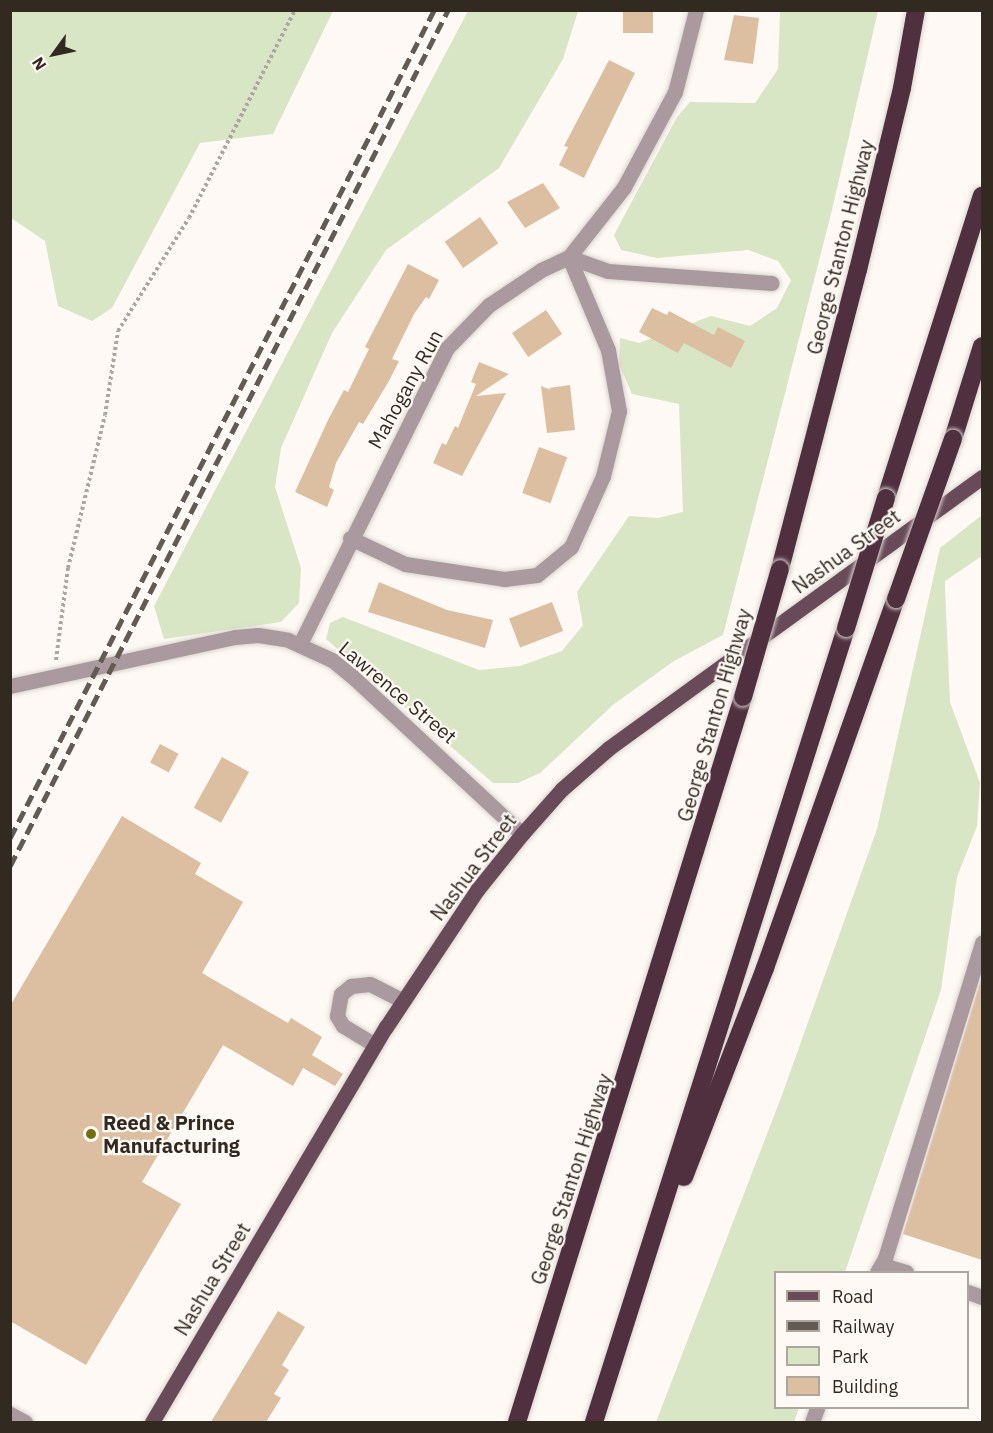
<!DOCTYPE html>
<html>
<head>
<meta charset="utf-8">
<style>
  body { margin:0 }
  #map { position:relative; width:993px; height:1433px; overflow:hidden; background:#fef9f4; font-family:"IBM Plex Sans",sans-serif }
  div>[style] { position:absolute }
  .green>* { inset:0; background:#d8e6c6 }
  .building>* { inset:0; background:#dcbea0; transform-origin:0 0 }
  .path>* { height:4px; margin-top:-2px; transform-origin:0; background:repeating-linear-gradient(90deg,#aca69f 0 3px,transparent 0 6px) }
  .roads { filter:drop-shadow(0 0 2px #d9d4ce) drop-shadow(0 0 2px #d9d4ce) }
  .minor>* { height:15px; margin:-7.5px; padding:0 7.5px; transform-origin:7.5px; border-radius:7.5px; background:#ab99a0 }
  .major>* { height:15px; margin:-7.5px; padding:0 7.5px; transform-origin:7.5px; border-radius:7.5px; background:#684a58 }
  .highway>* { height:18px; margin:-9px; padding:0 9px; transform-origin:9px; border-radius:9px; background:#502f3f }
  .rail>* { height:4.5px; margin-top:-2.25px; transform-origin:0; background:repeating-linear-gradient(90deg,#635b53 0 12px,transparent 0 18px) }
  .bridges { filter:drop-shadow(0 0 2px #d9d4ce) drop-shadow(0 0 2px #d9d4ce) }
  .highway-bridge>* { height:18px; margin:-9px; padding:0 9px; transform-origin:9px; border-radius:9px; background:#502f3f }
  .dots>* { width:16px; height:16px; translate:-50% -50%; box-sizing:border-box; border:3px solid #fef9f4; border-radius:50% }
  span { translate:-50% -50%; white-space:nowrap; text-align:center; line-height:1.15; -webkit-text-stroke:4.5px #fef9f4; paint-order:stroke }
  .street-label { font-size:20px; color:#322920 }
  .poi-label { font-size:20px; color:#322920; font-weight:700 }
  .left { translate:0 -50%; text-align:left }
  .frame { position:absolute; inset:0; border:12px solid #322920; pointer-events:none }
  .legend { position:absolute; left:774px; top:1271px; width:195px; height:138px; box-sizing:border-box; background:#fef9f4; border:2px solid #aca69f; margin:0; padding:8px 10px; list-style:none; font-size:18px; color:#322920 }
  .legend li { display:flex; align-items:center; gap:12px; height:30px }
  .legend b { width:30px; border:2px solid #aca69f }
  .north { position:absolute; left:24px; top:24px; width:60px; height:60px; -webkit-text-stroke:4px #fef9f4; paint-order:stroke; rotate:237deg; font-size:16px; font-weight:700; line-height:24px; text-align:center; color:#322920 }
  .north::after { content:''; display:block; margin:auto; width:21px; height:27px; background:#322920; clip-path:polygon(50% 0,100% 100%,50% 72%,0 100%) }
</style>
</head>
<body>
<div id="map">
  <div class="green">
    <i style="clip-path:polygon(10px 11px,11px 10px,333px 11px,273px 134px,200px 143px,112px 308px,92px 321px,58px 306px,45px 241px,11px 218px)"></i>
    <i style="clip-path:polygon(468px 11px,578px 11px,563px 59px,499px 168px,386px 250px,332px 333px,281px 448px,275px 487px,301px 568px,299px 603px,281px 622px,164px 639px,154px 606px)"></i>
    <i style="clip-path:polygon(780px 11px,878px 11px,831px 214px,723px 635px,674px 661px,614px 704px,540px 773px,518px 783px,493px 783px,326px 639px,330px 623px,343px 617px,479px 670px,520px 666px,562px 651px,583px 625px,577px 592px,629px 516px,658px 518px,683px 512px,679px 404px,632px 394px,619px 364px,620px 338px,639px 343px,711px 316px,750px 326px,777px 308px,791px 280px,778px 261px,748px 250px,657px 258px,621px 250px,614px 235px,677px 117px,690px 102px,755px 103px,778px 69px)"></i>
    <i style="clip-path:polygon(982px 515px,982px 556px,945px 581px,945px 588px,950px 702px,980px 783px,977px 826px,957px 877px,941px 990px,845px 1272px,776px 1272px,776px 1408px,799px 1408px,794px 1422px,656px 1422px,782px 1095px,877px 829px,940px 548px)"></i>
  </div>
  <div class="building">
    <i style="left:623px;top:10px;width:30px;height:23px"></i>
    <i style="clip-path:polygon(734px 15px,759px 18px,753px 64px,724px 60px)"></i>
    <i style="clip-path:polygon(609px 60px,635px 73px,584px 178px,559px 165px,568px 147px,564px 146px)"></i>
    <i style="clip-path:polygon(543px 183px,560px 208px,525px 228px,507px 202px)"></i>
    <i style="left:480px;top:217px;width:32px;height:43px;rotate:55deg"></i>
    <i style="clip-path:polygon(408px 264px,439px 280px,429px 299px,426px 297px,414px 314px,392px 359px,399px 361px,389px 381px,363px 424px,359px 422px,336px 463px,329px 487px,334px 490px,327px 507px,295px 492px,328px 420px,344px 390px,348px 392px,369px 349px,365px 347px)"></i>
    <i style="clip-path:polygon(652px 308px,667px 315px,669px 311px,714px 335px,718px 327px,745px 341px,731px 368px,684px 343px,678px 353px,639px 332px)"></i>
    <i style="left:546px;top:310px;width:29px;height:41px;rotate:56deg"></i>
    <i style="clip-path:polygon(479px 362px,509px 374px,476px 396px,506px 393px,462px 476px,433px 463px,442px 443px,446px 445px,455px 426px,458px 428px,476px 384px,471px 382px)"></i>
    <i style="clip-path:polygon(570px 385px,575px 430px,547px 433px,541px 386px,551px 390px,549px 388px)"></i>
    <i style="left:539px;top:447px;width:30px;height:49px;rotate:20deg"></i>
    <i style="clip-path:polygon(379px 582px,447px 610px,493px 620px,485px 648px,368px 612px)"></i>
    <i style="left:552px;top:602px;width:31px;height:46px;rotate:69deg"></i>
    <i style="left:160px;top:744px;width:21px;height:21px;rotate:28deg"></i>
    <i style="left:222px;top:757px;width:31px;height:58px;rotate:29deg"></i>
    <i style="clip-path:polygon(122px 816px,201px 863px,195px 874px,243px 902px,202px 973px,288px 1023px,291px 1018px,322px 1037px,312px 1055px,343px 1074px,335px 1086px,303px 1068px,293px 1086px,223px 1045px,142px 1182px,181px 1204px,86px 1365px,10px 1321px,10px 1006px)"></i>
    <i style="clip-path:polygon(981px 979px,982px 979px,982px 1260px,903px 1234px)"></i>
    <i style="clip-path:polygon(278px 1311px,305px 1327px,282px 1365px,289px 1370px,274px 1394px,281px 1398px,266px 1422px,211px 1422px)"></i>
  </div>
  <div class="path">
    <i style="left:56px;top:660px;width:93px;rotate:-82.6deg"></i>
    <i style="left:68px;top:568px;width:157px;rotate:-76.4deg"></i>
    <i style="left:105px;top:415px;width:85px;rotate:-81.2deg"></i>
    <i style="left:118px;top:331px;width:133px;rotate:-57.9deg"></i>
    <i style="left:189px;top:218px;width:233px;rotate:-63deg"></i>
  </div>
  <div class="roads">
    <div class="minor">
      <i style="left:569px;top:257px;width:41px;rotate:19.7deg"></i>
      <i style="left:608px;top:271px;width:164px;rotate:4.2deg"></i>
      <i style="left:350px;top:538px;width:61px;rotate:25.3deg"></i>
      <i style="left:405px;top:564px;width:100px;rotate:8.6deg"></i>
      <i style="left:504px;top:579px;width:33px;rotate:-7deg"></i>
      <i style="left:537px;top:575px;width:44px;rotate:-39.5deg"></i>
      <i style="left:571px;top:547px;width:78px;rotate:-65.7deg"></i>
      <i style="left:603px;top:476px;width:67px;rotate:-76.2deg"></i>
      <i style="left:619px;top:411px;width:62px;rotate:-100.2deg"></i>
      <i style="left:608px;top:350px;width:101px;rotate:-112.8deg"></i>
      <i style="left:300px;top:644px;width:330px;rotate:-63.6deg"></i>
      <i style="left:447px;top:348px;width:60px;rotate:-45.7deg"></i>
      <i style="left:489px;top:305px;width:63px;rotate:-33.9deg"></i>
      <i style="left:541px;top:270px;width:31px;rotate:-25deg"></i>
      <i style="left:569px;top:257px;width:89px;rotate:-51.8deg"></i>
      <i style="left:624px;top:187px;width:108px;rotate:-61.8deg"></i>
      <i style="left:675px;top:92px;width:85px;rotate:-75.6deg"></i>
      <i style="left:10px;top:686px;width:230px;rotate:-12.3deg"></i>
      <i style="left:235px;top:637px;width:23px;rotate:-5deg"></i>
      <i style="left:258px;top:635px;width:30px;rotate:9deg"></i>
      <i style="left:288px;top:640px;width:48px;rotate:24.4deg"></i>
      <i style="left:332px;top:660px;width:26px;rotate:39deg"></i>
      <i style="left:352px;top:676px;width:232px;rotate:42.9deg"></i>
      <i style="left:375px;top:1045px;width:37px;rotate:-149deg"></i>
      <i style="left:343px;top:1026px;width:12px;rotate:-121deg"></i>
      <i style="left:337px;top:1016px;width:22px;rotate:-80deg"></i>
      <i style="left:341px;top:994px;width:13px;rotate:-39deg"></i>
      <i style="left:351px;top:986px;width:19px;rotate:-6deg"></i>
      <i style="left:370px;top:984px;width:37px;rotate:27deg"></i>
      <i style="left:882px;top:1265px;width:25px;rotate:16deg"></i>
      <i style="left:877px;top:1272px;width:16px;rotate:-60deg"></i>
      <i style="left:885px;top:1258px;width:330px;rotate:-72.9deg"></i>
      <i style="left:968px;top:1292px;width:15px;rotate:20deg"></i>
      <i style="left:10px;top:1414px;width:17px;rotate:28deg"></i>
      <i style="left:812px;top:1422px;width:15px;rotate:-70deg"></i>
    </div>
    <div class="major">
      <i style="left:152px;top:1422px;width:459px;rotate:-59.4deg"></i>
      <i style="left:386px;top:1027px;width:164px;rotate:-56.4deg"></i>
      <i style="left:477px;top:890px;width:72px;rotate:-51.2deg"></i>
      <i style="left:522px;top:834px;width:60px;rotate:-48.4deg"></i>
      <i style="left:562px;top:789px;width:62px;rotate:-41.1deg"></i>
      <i style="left:609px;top:748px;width:461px;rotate:-36deg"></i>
    </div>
    <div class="highway">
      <i style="left:953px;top:439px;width:97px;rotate:-72.7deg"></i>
      <i style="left:886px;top:498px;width:317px;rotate:-72.4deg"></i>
      <i style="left:780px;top:569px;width:309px;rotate:-75.4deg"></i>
      <i style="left:858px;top:270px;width:187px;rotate:-76.4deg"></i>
      <i style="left:902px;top:88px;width:79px;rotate:-79.8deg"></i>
      <i style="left:684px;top:1177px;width:224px;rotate:-68.8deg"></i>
      <i style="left:765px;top:968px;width:392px;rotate:-70.5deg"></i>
      <i style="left:517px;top:1422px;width:759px;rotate:-72.69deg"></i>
      <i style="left:594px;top:1422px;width:833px;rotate:-72.39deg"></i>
    </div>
  </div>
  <div class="rail">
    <i style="left:10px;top:838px;width:930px;rotate:-62.88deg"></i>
    <i style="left:10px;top:866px;width:962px;rotate:-62.9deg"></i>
  </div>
  <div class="bridges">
    <div class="highway-bridge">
      <i style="left:896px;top:599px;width:170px;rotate:-70.4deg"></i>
      <i style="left:846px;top:628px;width:136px;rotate:-72.9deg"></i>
      <i style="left:743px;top:697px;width:133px;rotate:-73.9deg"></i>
    </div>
  </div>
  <div class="dots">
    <i style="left:91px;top:1134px;background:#6f6f12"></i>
  </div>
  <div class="street-label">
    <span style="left:840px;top:247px;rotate:-76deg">George Stanton Highway</span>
    <span style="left:405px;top:389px;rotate:-61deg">Mahogany Run</span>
    <span style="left:846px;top:551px;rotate:-36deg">Nashua Street</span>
    <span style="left:398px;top:692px;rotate:40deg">Lawrence Street</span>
    <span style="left:714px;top:715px;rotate:-74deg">George Stanton Highway</span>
    <span style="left:473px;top:867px;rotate:-53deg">Nashua Street</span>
    <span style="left:571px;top:1179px;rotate:-72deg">George Stanton Highway</span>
    <span style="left:212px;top:1279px;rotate:-59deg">Nashua Street</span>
  </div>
  <div class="poi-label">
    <span class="left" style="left:103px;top:1134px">Reed &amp; Prince<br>Manufacturing</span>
  </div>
  <div class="frame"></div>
  <ul class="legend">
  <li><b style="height:8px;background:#684a58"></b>Road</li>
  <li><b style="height:8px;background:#635b53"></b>Railway</li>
  <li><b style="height:16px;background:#d8e6c6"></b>Park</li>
  <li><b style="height:16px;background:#dcbea0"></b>Building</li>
  </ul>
  <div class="north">N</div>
</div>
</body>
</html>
